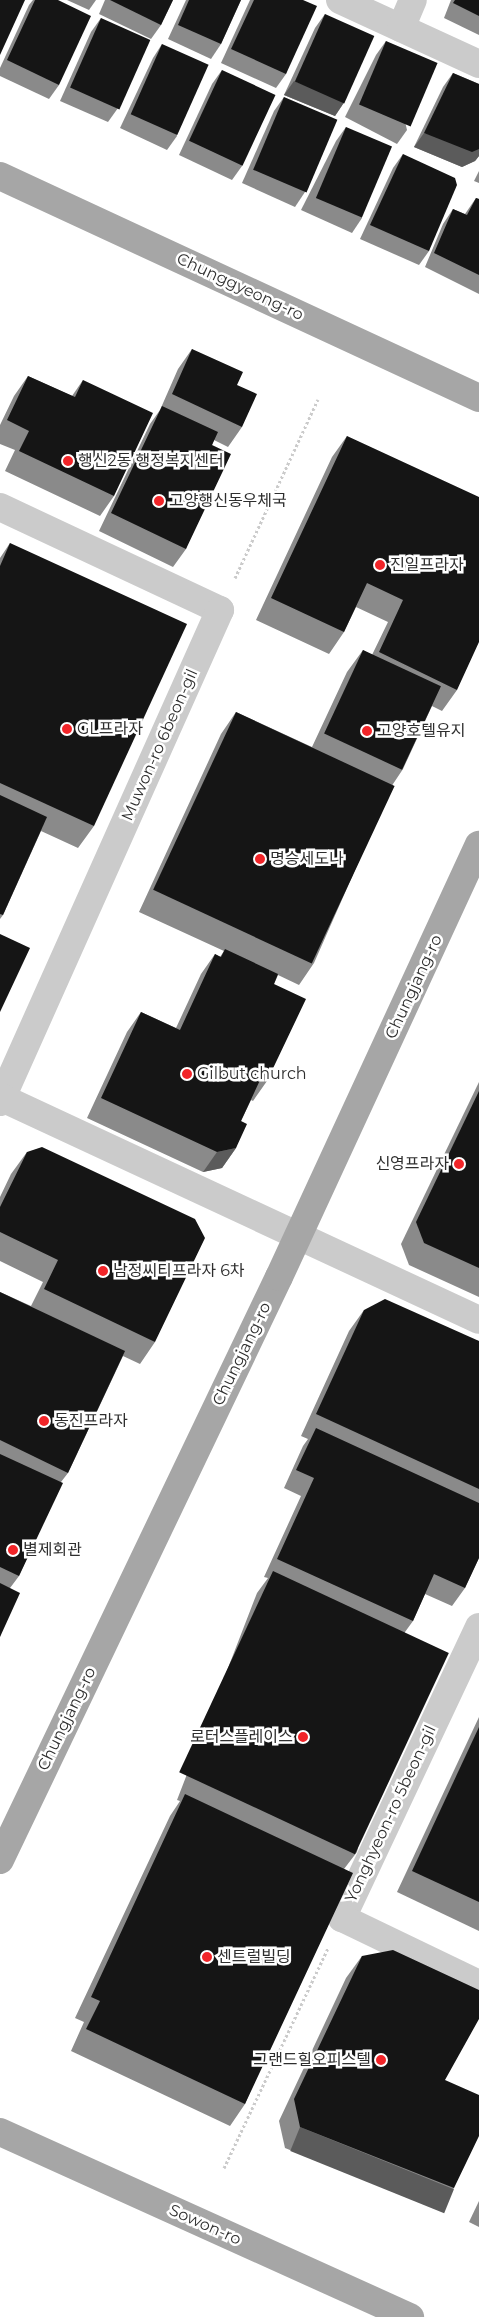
<!DOCTYPE html>
<html>
<head>
<meta charset="utf-8">
<style>
  body { margin:0 }
  #map { position:relative; width:479px; height:2317px; overflow:hidden; background:#fff; font-family:Montserrat,"Noto Sans KR",sans-serif }
  div>[style] { position:absolute }
  .path>* { height:3px; margin-top:-1.5px; transform-origin:0; background:repeating-linear-gradient(90deg,#cbcbcb 0 2.5px,transparent 0 5px) }
  .minor>* { height:28px; margin:-14px; padding:0 14px; transform-origin:14px; border-radius:14px; background:#cbcbcb }
  .major>* { height:28px; margin:-14px; padding:0 14px; transform-origin:14px; border-radius:14px; background:#a6a6a6 }
  .wall>* { inset:0; background:#8a8a8a }
  .shaded-wall>* { inset:0; background:#5b5b5b; transform-origin:0 0 }
  .building>* { inset:0; background:#151515; transform-origin:0 0 }
  .dots>* { width:14px; height:14px; translate:-50% -50%; box-sizing:border-box; border:2px solid #fff; border-radius:50% }
  span { translate:-50% -50%; white-space:nowrap; text-align:center; line-height:1.15; -webkit-text-stroke:5px #fff; paint-order:stroke }
  .street-label { font-size:16px; color:#2e2e2e }
  .poi-label { font-size:16px; color:#2e2e2e }
  .left { translate:0 -50%; text-align:left }
  .right { translate:-100% -50%; text-align:right }
</style>
</head>
<body>
<div id="map">
  <div class="path">
    <i style="left:235px;top:578px;width:197px;rotate:-65.1deg"></i>
    <i style="left:224px;top:2168px;width:243px;rotate:-64.7deg"></i>
  </div>
  <div class="minor">
    <i style="left:340px;top:0;width:153px;rotate:24.7deg"></i>
    <i style="left:401px;top:28px;width:30px;rotate:-67deg"></i>
    <i style="left:0;top:507px;width:243px;rotate:25.1deg"></i>
    <i style="left:220px;top:610px;width:539px;rotate:114.09deg"></i>
    <i style="left:0;top:1097px;width:528px;rotate:24.96deg"></i>
    <i style="left:479px;top:1627px;width:322px;rotate:115.2deg"></i>
    <i style="left:342px;top:1918px;width:152px;rotate:25.7deg"></i>
  </div>
  <div class="major">
    <i style="left:0;top:176px;width:528px;rotate:24.87deg"></i>
    <i style="left:0;top:1860px;width:646px;rotate:-64.43deg"></i>
    <i style="left:279px;top:1277px;width:476px;rotate:-65.2deg"></i>
    <i style="left:0;top:2132px;width:450px;rotate:24.3deg"></i>
  </div>
  <div class="wall">
    <i style="clip-path:polygon(33px 0,58px 0,59px 85px,49px 99px,0 76px,0 68px,29px 5px)"></i>
    <i style="clip-path:polygon(67px 0,96px 0,89px 10px)"></i>
    <i style="clip-path:polygon(105px 0,173px 0,161px 25px,151px 39px,99px 14px)"></i>
    <i style="clip-path:polygon(186px 0,241px 0,221px 44px,211px 59px,168px 39px)"></i>
    <i style="clip-path:polygon(250px 0,303px 0,286px 74px,276px 88px,221px 63px)"></i>
    <i style="clip-path:polygon(451px 0,479px 0,479px 35px,444px 18px)"></i>
    <i style="clip-path:polygon(325px 14px,345px 101px,335px 116px,284px 95px,315px 28px)"></i>
    <i style="clip-path:polygon(101px 18px,118px 108px,108px 122px,60px 101px,91px 32px)"></i>
    <i style="clip-path:polygon(386px 41px,407px 130px,397px 144px,345px 117px,376px 55px)"></i>
    <i style="clip-path:polygon(162px 44px,177px 136px,167px 150px,120px 128px,153px 58px)"></i>
    <i style="clip-path:polygon(222px 70px,242px 166px,232px 180px,179px 155px,212px 84px)"></i>
    <i style="clip-path:polygon(453px 73px,479px 84px,479px 156px,475px 161px,462px 167px,414px 147px,443px 87px)"></i>
    <i style="clip-path:polygon(284px 97px,305px 192px,295px 207px,242px 183px,274px 111px)"></i>
    <i style="clip-path:polygon(346px 127px,362px 218px,352px 233px,301px 210px,336px 141px)"></i>
    <i style="clip-path:polygon(403px 154px,429px 251px,419px 265px,360px 239px,393px 168px)"></i>
    <i style="clip-path:polygon(479px 171px,479px 183px,474px 181px)"></i>
    <i style="clip-path:polygon(476px 198px,479px 199px,479px 294px,425px 267px,443px 224px,453px 209px,465px 214px)"></i>
    <i style="clip-path:polygon(192px 349px,237px 385px,242px 427px,228px 447px,214px 440px,212px 445px,186px 549px,173px 567px,99px 531px,150px 424px,160px 410px,178px 369px)"></i>
    <i style="clip-path:polygon(28px 376px,72px 396px,83px 380px,114px 496px,100px 516px,5px 471px,15px 450px,0 444px,0 425px,14px 396px)"></i>
    <i style="clip-path:polygon(347px 436px,457px 690px,442px 711px,432px 706px,403px 769px,393px 784px,314px 963px,299px 985px,278px 975px,274px 984px,267px 1081px,253px 1101px,251px 1100px,241px 1121px,236px 1148px,222px 1168px,203px 1172px,87px 1118px,127px 1032px,141px 1012px,176px 1028px,201px 974px,215px 954px,220px 957px,224px 951px,139px 912px,221px 734px,236px 712px,312px 747px,347px 672px,363px 650px,372px 655px,388px 622px,356px 607px,344px 632px,329px 654px,256px 620px,332px 457px)"></i>
    <i style="clip-path:polygon(10px 543px,94px 826px,78px 848px,41px 831px,3px 915px,0 919px,0 558px)"></i>
    <i style="clip-path:polygon(479px 1082px,479px 1297px,409px 1265px,401px 1244px)"></i>
    <i style="clip-path:polygon(27px 1152px,155px 1342px,140px 1364px,123px 1356px,68px 1473px,61px 1482px,19px 1576px,10px 1588px,0 1637px,0 1292px,31px 1306px,43px 1282px,0 1261px,0 1197px,11px 1174px)"></i>
    <i style="clip-path:polygon(364px 1310px,479px 1341px,479px 1558px,465px 1588px,452px 1606px,425px 1594px,413px 1621px,405px 1632px,357px 1852px,344px 1869px,245px 2104px,230px 2126px,71px 2051px,84px 2022px,75px 2018px,170px 1816px,180px 1801px,177px 1800px,257px 1593px,268px 1578px,264px 1577px,301px 1496px,284px 1488px,303px 1446px,308px 1439px,301px 1436px,349px 1331px)"></i>
    <i style="clip-path:polygon(479px 1717px,479px 1931px,397px 1892px)"></i>
    <i style="clip-path:polygon(362px 1956px,445px 2080px,454px 2188px,439px 2210px,285px 2148px,279px 2121px,346px 1978px)"></i>
    <i style="clip-path:polygon(479px 2201px,479px 2227px,469px 2222px)"></i>
  </div>
  <div class="shaded-wall">
    <i style="clip-path:polygon(294px 81px,345px 101px,335px 116px,284px 95px)"></i>
    <i style="clip-path:polygon(424px 133px,479px 149px,479px 156px,475px 161px,462px 167px,414px 147px)"></i>
    <i style="clip-path:polygon(236px 1148px,222px 1168px,203px 1172px,217px 1152px)"></i>
    <i style="left:300px;top:2127px;width:166px;height:26px;rotate:22deg"></i>
  </div>
  <div class="building">
    <i style="clip-path:polygon(0 0,25px 0,0 55px)"></i>
    <i style="clip-path:polygon(35px 0,58px 0,91px 16px,59px 85px,7px 60px)"></i>
    <i style="clip-path:polygon(110px 0,173px 0,161px 25px)"></i>
    <i style="clip-path:polygon(189px 0,241px 0,221px 44px,178px 25px)"></i>
    <i style="clip-path:polygon(254px 0,303px 0,317px 6px,286px 74px,231px 49px)"></i>
    <i style="clip-path:polygon(455px 0,479px 0,479px 16px,453px 3px)"></i>
    <i style="left:325px;top:14px;width:54px;height:74px;rotate:24deg"></i>
    <i style="left:101px;top:18px;width:54px;height:76px;rotate:24deg"></i>
    <i style="left:386px;top:41px;width:56px;height:69px;rotate:23deg"></i>
    <i style="left:162px;top:44px;width:51px;height:77px;rotate:24deg"></i>
    <i style="left:222px;top:70px;width:59px;height:78px;rotate:25deg"></i>
    <i style="clip-path:polygon(453px 73px,479px 84px,479px 149px,472px 152px,424px 133px)"></i>
    <i style="left:284px;top:97px;width:58px;height:79px;rotate:23deg"></i>
    <i style="left:346px;top:127px;width:50px;height:77px;rotate:23deg"></i>
    <i style="clip-path:polygon(403px 154px,455px 178px,457px 185px,429px 251px,370px 225px)"></i>
    <i style="clip-path:polygon(476px 198px,479px 199px,479px 275px,434px 253px,453px 209px,467px 215px)"></i>
    <i style="clip-path:polygon(192px 349px,243px 372px,237px 385px,257px 394px,242px 427px,172px 394px)"></i>
    <i style="clip-path:polygon(28px 376px,75px 397px,83px 380px,153px 413px,114px 496px,19px 451px,29px 431px,7px 420px)"></i>
    <i style="clip-path:polygon(162px 406px,218px 432px,212px 445px,231px 454px,186px 549px,111px 513px)"></i>
    <i style="clip-path:polygon(347px 436px,479px 497px,479px 642px,457px 690px,379px 652px,403px 600px,367px 583px,344px 632px,271px 598px)"></i>
    <i style="clip-path:polygon(10px 543px,187px 624px,94px 826px,0 783px,0 566px)"></i>
    <i style="left:363px;top:650px;width:86px;height:92px;rotate:25deg"></i>
    <i style="left:236px;top:712px;width:175px;height:196px;rotate:25deg"></i>
    <i style="clip-path:polygon(0 795px,47px 817px,3px 915px,0 914px)"></i>
    <i style="clip-path:polygon(0 934px,30px 948px,0 1012px)"></i>
    <i style="clip-path:polygon(225px 949px,278px 974px,274px 984px,306px 999px,267px 1081px,261px 1078px,241px 1121px,247px 1124px,236px 1148px,217px 1152px,101px 1098px,141px 1012px,180px 1030px,215px 954px,221px 957px)"></i>
    <i style="clip-path:polygon(479px 1091px,479px 1268px,424px 1243px,416px 1222px)"></i>
    <i style="clip-path:polygon(42px 1147px,195px 1219px,205px 1238px,155px 1342px,44px 1289px,58px 1260px,0 1232px,0 1207px,27px 1152px)"></i>
    <i style="clip-path:polygon(0 1292px,125px 1351px,68px 1473px,0 1440px)"></i>
    <i style="clip-path:polygon(385px 1299px,479px 1341px,479px 1489px,316px 1414px,364px 1310px)"></i>
    <i style="clip-path:polygon(316px 1428px,479px 1503px,479px 1558px,465px 1588px,434px 1574px,413px 1621px,277px 1559px,314px 1478px,296px 1470px)"></i>
    <i style="clip-path:polygon(0 1454px,63px 1483px,19px 1576px,0 1567px)"></i>
    <i style="left:273px;top:1571px;width:194px;height:222px;rotate:25deg"></i>
    <i style="clip-path:polygon(0 1583px,20px 1593px,0 1637px)"></i>
    <i style="clip-path:polygon(479px 1727px,479px 1902px,412px 1871px)"></i>
    <i style="clip-path:polygon(185px 1794px,353px 1873px,245px 2104px,86px 2029px,100px 2001px,91px 1997px)"></i>
    <i style="clip-path:polygon(393px 1950px,479px 1990px,479px 2019px,445px 2080px,479px 2095px,479px 2136px,454px 2188px,300px 2127px,294px 2099px,362px 1956px)"></i>
  </div>
  <div class="dots">
    <i style="left:68px;top:461px;background:#f12428"></i>
    <i style="left:159px;top:501px;background:#f12428"></i>
    <i style="left:380px;top:565px;background:#f12428"></i>
    <i style="left:67px;top:729px;background:#f12428"></i>
    <i style="left:367px;top:731px;background:#f12428"></i>
    <i style="left:260px;top:859px;background:#f12428"></i>
    <i style="left:187px;top:1074px;background:#f12428"></i>
    <i style="left:459px;top:1164px;background:#f12428"></i>
    <i style="left:103px;top:1271px;background:#f12428"></i>
    <i style="left:44px;top:1421px;background:#f12428"></i>
    <i style="left:13px;top:1550px;background:#f12428"></i>
    <i style="left:303px;top:1737px;background:#f12428"></i>
    <i style="left:207px;top:1957px;background:#f12428"></i>
    <i style="left:381px;top:2060px;background:#f12428"></i>
  </div>
  <div class="street-label">
    <span style="left:240px;top:287px;rotate:25deg">Chunggyeong-ro</span>
    <span style="left:160px;top:745px;rotate:-66deg">Muwon-ro 6beon-gil</span>
    <span style="left:414px;top:987px;rotate:-65deg">Chungjang-ro</span>
    <span style="left:242px;top:1354px;rotate:-64deg">Chungjang-ro</span>
    <span style="left:67px;top:1719px;rotate:-64deg">Chungjang-ro</span>
    <span style="left:391px;top:1814px;rotate:-65deg">Yonghyeon-ro 5beon-gil</span>
    <span style="left:205px;top:2225px;rotate:24deg">Sowon-ro</span>
  </div>
  <div class="poi-label">
    <span class="left" style="left:78px;top:461px">행신2동 행정복지센터</span>
    <span class="left" style="left:169px;top:501px">고양행신동우체국</span>
    <span class="left" style="left:390px;top:565px">진일프라자</span>
    <span class="left" style="left:77px;top:729px">GL프라자</span>
    <span class="left" style="left:377px;top:731px">고양호텔유지</span>
    <span class="left" style="left:270px;top:859px">명승세도나</span>
    <span class="left" style="left:197px;top:1074px">Gilbut church</span>
    <span class="right" style="left:449px;top:1164px">신영프라자</span>
    <span class="left" style="left:113px;top:1271px">남정씨티프라자 6차</span>
    <span class="left" style="left:54px;top:1421px">동진프라자</span>
    <span class="left" style="left:23px;top:1550px">별제회관</span>
    <span class="right" style="left:293px;top:1737px">로터스플레이스</span>
    <span class="left" style="left:217px;top:1957px">센트럴빌딩</span>
    <span class="right" style="left:371px;top:2060px">그랜드힐오피스텔</span>
  </div>
</div>
</body>
</html>
